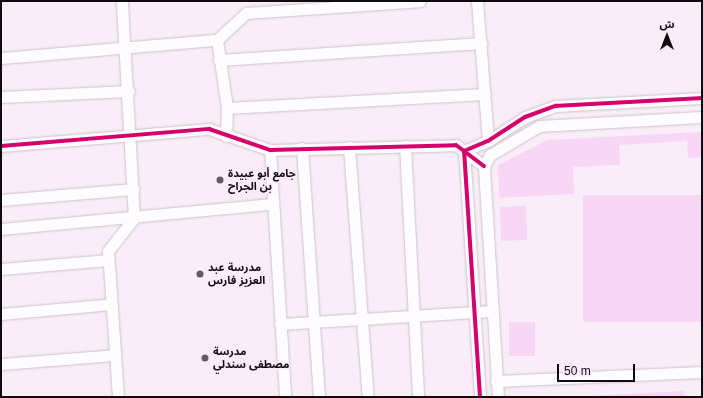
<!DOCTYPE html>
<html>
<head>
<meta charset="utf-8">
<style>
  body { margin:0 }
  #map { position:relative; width:703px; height:398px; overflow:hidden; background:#f9eef8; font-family:Arial,"Noto Sans Arabic",sans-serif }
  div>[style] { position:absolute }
  .green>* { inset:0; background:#f7d7f5; transform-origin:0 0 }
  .roads { filter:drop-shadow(0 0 1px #ccc3cb) drop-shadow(0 0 1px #ccc3cb) }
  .minor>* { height:11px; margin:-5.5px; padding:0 5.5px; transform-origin:5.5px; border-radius:5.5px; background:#fefcfe }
  .cycleway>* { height:4px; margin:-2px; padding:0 2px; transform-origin:2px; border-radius:2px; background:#d6006c }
  .dots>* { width:11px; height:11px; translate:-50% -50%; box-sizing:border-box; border:2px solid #fdeafc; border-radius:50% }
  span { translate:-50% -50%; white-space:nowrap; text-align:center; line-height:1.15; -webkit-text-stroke:3px #fdeafc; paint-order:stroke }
  .poi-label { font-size:11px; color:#120a11; font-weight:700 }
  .left { translate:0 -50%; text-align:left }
  .frame { position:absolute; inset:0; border:2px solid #120a11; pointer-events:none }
  .north { position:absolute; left:647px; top:16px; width:40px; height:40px; -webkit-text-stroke:3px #fdeafc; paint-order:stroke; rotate:0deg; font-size:11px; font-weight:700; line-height:16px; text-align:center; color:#120a11 }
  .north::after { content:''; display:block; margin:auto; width:14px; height:18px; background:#120a11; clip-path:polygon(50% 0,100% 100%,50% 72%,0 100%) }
  .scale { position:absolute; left:557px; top:364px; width:78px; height:18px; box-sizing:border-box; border:2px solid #120a11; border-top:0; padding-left:5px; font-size:12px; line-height:14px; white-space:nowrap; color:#120a11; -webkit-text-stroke:3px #fdeafc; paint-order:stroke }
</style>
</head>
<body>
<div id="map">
  <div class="green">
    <i style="clip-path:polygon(702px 132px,702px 157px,688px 158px,687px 141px,619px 145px,620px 165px,573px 167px,574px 194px,499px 198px,498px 165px,547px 140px)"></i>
    <i style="left:702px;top:195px;width:127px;height:119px;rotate:90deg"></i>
    <i style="left:526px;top:206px;width:34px;height:26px;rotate:88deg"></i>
    <i style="left:509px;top:322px;width:26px;height:34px"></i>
    <i style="clip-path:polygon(684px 391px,685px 397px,591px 397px,591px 396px)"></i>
  </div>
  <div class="roads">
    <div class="minor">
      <i style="left:477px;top:1px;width:140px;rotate:85.5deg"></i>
      <i style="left:217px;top:40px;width:69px;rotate:81.6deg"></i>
      <i style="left:227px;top:108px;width:28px;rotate:92deg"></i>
      <i style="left:1px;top:58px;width:217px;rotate:-4.8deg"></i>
      <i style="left:217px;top:40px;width:40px;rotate:-43deg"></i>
      <i style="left:246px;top:13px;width:174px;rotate:-3.9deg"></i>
      <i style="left:219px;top:60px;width:263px;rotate:-3.7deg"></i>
      <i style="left:1px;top:97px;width:128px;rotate:-2.7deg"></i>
      <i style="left:227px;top:108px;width:258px;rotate:-3.1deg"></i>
      <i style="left:1px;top:146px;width:209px;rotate:-4.7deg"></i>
      <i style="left:209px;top:129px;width:65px;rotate:19deg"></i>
      <i style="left:270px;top:150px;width:186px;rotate:-1.5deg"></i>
      <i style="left:456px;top:145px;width:35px;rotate:37deg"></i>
      <i style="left:405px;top:146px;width:251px;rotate:87deg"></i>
      <i style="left:349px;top:147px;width:251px;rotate:85.7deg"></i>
      <i style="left:302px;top:148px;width:250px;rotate:86.1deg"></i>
      <i style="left:270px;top:150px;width:247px;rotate:86.5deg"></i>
      <i style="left:1px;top:200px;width:133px;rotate:-4.7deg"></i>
      <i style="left:1px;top:229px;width:272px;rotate:-5.3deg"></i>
      <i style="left:1px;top:269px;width:108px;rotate:-4.8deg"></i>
      <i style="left:1px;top:314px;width:111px;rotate:-5.1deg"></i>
      <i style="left:280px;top:324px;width:212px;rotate:-3.5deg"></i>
      <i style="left:1px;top:364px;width:114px;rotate:-4.5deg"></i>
      <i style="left:496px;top:381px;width:206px;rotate:-2.5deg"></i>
      <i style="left:118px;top:397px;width:146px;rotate:-93.9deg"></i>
      <i style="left:108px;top:251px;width:42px;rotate:-51.8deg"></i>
      <i style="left:134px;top:218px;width:217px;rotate:-93.2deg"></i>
      <i style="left:480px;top:397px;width:247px;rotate:-93.7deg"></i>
      <i style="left:464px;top:151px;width:26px;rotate:-23deg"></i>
      <i style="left:488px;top:141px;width:44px;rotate:-33deg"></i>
      <i style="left:525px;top:117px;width:33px;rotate:-20deg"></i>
      <i style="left:556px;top:106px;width:146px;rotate:-3.1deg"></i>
      <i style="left:498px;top:397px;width:231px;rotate:-93.5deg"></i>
      <i style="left:484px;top:166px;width:13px;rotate:-61deg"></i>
      <i style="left:490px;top:155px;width:57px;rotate:-30.6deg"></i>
      <i style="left:539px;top:126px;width:163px;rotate:-3.2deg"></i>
    </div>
  </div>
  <div class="cycleway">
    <i style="left:1px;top:146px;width:209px;rotate:-4.7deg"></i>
    <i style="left:209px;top:129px;width:65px;rotate:19deg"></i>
    <i style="left:270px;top:150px;width:186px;rotate:-1.5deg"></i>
    <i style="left:456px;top:145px;width:35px;rotate:37deg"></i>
    <i style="left:480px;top:397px;width:247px;rotate:-93.7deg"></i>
    <i style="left:464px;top:151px;width:26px;rotate:-23deg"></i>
    <i style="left:488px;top:141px;width:44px;rotate:-33deg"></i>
    <i style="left:525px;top:117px;width:33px;rotate:-20deg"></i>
    <i style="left:556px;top:106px;width:146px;rotate:-3.1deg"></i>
  </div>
  <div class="dots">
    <i style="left:220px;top:180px;background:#635a62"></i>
    <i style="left:200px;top:274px;background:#635a62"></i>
    <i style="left:205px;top:358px;background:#635a62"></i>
  </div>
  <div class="poi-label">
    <span class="left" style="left:228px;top:180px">جامع أبو عبيدة<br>بن الجراح</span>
    <span class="left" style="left:208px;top:274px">مدرسة عبد<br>العزيز فارس</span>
    <span class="left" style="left:213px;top:358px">مدرسة<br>مصطفى سندلي</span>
  </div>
  <div class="frame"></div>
  <div class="north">ش</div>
  <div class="scale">50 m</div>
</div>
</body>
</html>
